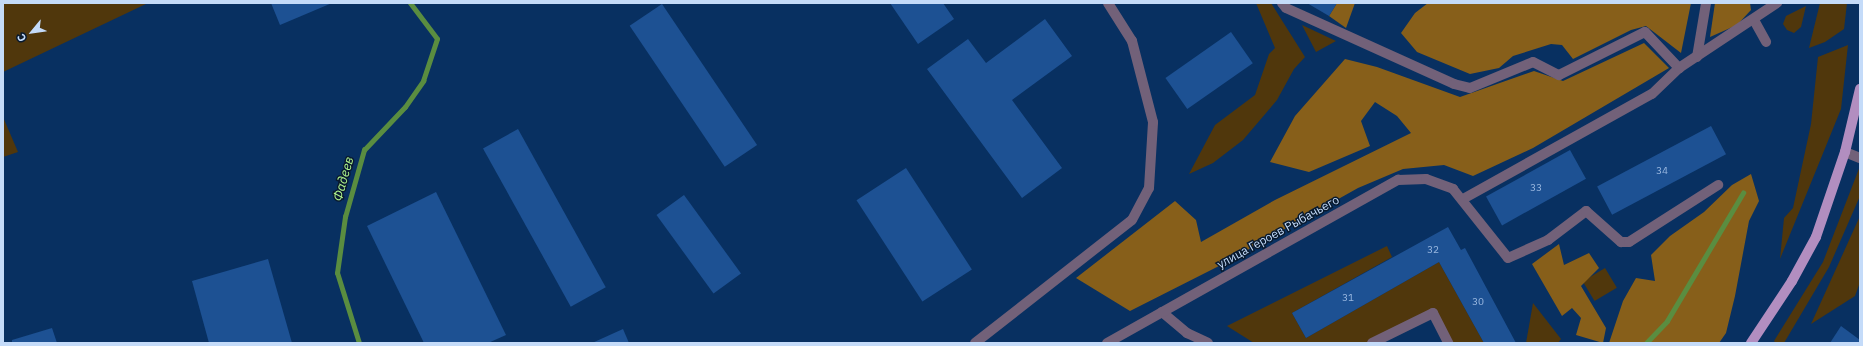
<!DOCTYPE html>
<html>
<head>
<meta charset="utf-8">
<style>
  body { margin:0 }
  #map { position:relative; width:1863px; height:346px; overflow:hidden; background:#083061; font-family:"IBM Plex Sans",sans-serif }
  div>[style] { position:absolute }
  .green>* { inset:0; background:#50370c; transform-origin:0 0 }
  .forest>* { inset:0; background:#875f1a }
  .stream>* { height:4.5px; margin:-2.25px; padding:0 2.25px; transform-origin:2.25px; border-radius:2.25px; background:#5a8d40 }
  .building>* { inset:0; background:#1d5193; transform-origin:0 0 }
  .minor>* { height:10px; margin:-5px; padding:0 5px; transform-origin:5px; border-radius:5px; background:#726179 }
  .major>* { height:10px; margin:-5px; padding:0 5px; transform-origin:5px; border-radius:5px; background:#b28ec0 }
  span { translate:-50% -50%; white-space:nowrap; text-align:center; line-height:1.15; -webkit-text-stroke:3px #091a2f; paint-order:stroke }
  .number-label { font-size:10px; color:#9ab8e0 }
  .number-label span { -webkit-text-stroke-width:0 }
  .street-label { font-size:12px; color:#c4dbf9 }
  .water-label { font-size:13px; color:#b0f68e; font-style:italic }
  .frame { position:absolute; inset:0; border:4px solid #c4dbf9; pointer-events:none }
  .north { position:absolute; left:12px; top:12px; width:40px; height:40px; -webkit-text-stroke:3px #091a2f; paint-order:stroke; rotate:241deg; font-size:11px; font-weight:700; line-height:16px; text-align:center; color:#c4dbf9 }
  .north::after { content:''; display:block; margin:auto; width:14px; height:18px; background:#c4dbf9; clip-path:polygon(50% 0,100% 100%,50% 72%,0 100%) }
</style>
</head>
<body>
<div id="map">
  <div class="green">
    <i style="clip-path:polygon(3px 3px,148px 3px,3px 72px)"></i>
    <i style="clip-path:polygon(1256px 3px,1271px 3px,1305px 57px,1294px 69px,1277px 100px,1243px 140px,1213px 163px,1189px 174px,1215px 125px,1255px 95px,1269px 54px,1275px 48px)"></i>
    <i style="clip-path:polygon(1820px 3px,1847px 3px,1844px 29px,1825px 42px,1809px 48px)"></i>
    <i style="clip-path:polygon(1806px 6px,1801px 27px,1794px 33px,1787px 30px,1783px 24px,1786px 16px)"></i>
    <i style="clip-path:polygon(1302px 25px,1336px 41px,1316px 52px)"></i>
    <i style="clip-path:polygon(1848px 45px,1841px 109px,1780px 259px,1784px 218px,1793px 208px,1811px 124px,1818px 57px)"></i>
    <i style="clip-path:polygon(3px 117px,18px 152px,3px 157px)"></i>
    <i style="clip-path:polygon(1860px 166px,1860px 196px,1829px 267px,1784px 343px,1776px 343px,1774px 341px,1823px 262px)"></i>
    <i style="clip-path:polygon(1860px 216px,1860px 282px,1855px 296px,1811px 324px)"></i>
    <i style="clip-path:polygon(1387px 246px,1392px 257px,1292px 313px,1306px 338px,1439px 262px,1484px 343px,1448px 343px,1433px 313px,1372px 343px,1254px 343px,1227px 326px)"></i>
    <i style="left:1605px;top:268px;width:23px;height:26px;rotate:59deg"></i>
    <i style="clip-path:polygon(1533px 303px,1561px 339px,1558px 343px,1526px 343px)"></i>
  </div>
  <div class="forest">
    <i style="clip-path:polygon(1337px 3px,1355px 3px,1346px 28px,1329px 16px)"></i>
    <i style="clip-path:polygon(1428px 3px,1691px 3px,1681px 53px,1646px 26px,1631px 30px,1573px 59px,1562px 45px,1551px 44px,1513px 56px,1499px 68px,1470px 74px,1417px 52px,1401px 33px,1415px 13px)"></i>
    <i style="clip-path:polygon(1715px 3px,1750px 3px,1751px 10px,1737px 25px,1710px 37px)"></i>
    <i style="clip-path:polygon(1644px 43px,1669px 68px,1533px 148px,1473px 176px,1444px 165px,1403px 169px,1358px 188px,1217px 267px,1130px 311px,1076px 278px,1175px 201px,1196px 220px,1201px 242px,1275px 200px,1411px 133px,1397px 116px,1375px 102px,1361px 121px,1370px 146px,1309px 172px,1270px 162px,1295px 116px,1345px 59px,1377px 67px,1460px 97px,1534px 71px,1563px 81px)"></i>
    <i style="clip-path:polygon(1751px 174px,1759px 201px,1749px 221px,1735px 296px,1726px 333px,1719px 343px,1609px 343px,1623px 301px,1636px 278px,1655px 281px,1651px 255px,1670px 236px,1704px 212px,1732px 185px)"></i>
    <i style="clip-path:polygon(1559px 244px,1564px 265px,1589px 253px,1599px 268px,1581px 286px,1606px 328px,1603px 343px,1576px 335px,1581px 318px,1572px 308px,1562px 316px,1532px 264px)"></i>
  </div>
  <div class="stream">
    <i style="left:359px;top:343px;width:73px;rotate:-107.4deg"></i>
    <i style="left:337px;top:273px;width:57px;rotate:-81.9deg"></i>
    <i style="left:345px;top:217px;width:70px;rotate:-74.2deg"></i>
    <i style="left:364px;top:150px;width:59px;rotate:-46.4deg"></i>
    <i style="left:405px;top:107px;width:32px;rotate:-55deg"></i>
    <i style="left:423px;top:81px;width:44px;rotate:-71.6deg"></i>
    <i style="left:437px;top:39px;width:45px;rotate:-126.9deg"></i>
    <i style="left:1646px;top:343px;width:30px;rotate:-46deg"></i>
    <i style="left:1667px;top:321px;width:149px;rotate:-59.3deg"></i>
  </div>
  <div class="building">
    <i style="clip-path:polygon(271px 3px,332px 3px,280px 25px)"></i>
    <i style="clip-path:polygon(890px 3px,943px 3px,954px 19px,918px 44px)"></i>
    <i style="clip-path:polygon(1307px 3px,1337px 3px,1329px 16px)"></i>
    <i style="left:662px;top:4px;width:170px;height:39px;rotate:56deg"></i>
    <i style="clip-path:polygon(1045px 19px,1072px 56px,1012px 100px,1062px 168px,1022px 198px,927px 69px,968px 39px,986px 63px)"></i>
    <i style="left:1231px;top:32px;width:38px;height:80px;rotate:55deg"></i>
    <i style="left:1711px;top:126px;width:32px;height:129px;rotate:62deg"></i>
    <i style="left:518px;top:129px;width:181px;height:40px;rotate:61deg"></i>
    <i style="left:1570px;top:150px;width:33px;height:96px;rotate:61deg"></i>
    <i style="left:906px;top:168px;width:121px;height:59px;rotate:57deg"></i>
    <i style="clip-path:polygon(436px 192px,506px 335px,488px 343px,424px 343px,367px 226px)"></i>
    <i style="left:684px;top:195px;width:97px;height:34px;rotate:54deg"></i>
    <i style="clip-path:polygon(1448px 227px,1461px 250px,1465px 248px,1516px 343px,1484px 343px,1439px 262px,1306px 338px,1292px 313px)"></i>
    <i style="clip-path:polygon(268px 259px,292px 343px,209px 343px,192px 281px)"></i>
    <i style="clip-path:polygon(1841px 326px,1860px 340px,1860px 343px,1830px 343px)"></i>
    <i style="clip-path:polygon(52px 328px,57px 343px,12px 343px,12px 340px)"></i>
    <i style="clip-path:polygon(623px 329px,629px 343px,592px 343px)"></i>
  </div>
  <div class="minor">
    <i style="left:1282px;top:3px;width:6px;rotate:51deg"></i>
    <i style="left:1286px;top:8px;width:184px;rotate:24.3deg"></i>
    <i style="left:1454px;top:84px;width:16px;rotate:14deg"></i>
    <i style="left:1470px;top:88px;width:68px;rotate:-22.4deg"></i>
    <i style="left:1533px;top:62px;width:29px;rotate:27deg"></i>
    <i style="left:1559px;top:75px;width:96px;rotate:-26.6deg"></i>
    <i style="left:1645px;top:32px;width:50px;rotate:46.6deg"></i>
    <i style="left:1754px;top:20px;width:25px;rotate:61deg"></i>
    <i style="left:1697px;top:57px;width:55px;rotate:-80.5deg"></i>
    <i style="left:1845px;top:152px;width:16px;rotate:22deg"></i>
    <i style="left:1463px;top:199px;width:216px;rotate:-29.1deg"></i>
    <i style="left:1652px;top:94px;width:37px;rotate:-44deg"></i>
    <i style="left:1679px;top:68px;width:118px;rotate:-33.6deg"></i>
    <i style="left:1162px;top:312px;width:33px;rotate:40deg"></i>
    <i style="left:1187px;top:333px;width:23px;rotate:25deg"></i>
    <i style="left:975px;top:343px;width:199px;rotate:-38.1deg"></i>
    <i style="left:1132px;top:220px;width:36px;rotate:-62deg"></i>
    <i style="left:1149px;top:188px;width:66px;rotate:-86.5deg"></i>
    <i style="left:1153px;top:122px;width:84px;rotate:-104.5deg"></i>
    <i style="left:1132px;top:41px;width:45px;rotate:-122.3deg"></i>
    <i style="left:1107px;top:343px;width:334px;rotate:-29.3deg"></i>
    <i style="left:1398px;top:180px;width:28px;rotate:-2deg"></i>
    <i style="left:1426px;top:179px;width:29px;rotate:20deg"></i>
    <i style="left:1453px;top:189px;width:88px;rotate:51.4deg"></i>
    <i style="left:1508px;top:258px;width:44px;rotate:-24.2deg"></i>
    <i style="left:1548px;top:240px;width:48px;rotate:-37.3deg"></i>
    <i style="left:1586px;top:211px;width:47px;rotate:41.5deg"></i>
    <i style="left:1621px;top:242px;width:8px"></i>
    <i style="left:1629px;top:242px;width:106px;rotate:-32.6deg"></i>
    <i style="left:1372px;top:343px;width:68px;rotate:-26.2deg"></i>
    <i style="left:1433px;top:313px;width:34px;rotate:63deg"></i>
  </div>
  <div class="major">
    <i style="left:1751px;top:343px;width:74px;rotate:-56.5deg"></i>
    <i style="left:1792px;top:281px;width:50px;rotate:-61.4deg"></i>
    <i style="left:1816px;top:237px;width:90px;rotate:-71.2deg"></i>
    <i style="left:1845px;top:152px;width:65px;rotate:-76.6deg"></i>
  </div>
  <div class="number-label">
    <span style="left:1662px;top:171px">34</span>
    <span style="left:1536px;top:188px">33</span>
    <span style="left:1433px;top:250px">32</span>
    <span style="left:1348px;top:298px">31</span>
    <span style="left:1478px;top:302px">30</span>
  </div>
  <div class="street-label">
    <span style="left:1278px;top:232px;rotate:-29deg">улица Героев Рыбачьего</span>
  </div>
  <div class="water-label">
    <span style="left:344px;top:179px;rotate:-74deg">Фадеев</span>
  </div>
  <div class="frame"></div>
  <div class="north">С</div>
</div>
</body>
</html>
